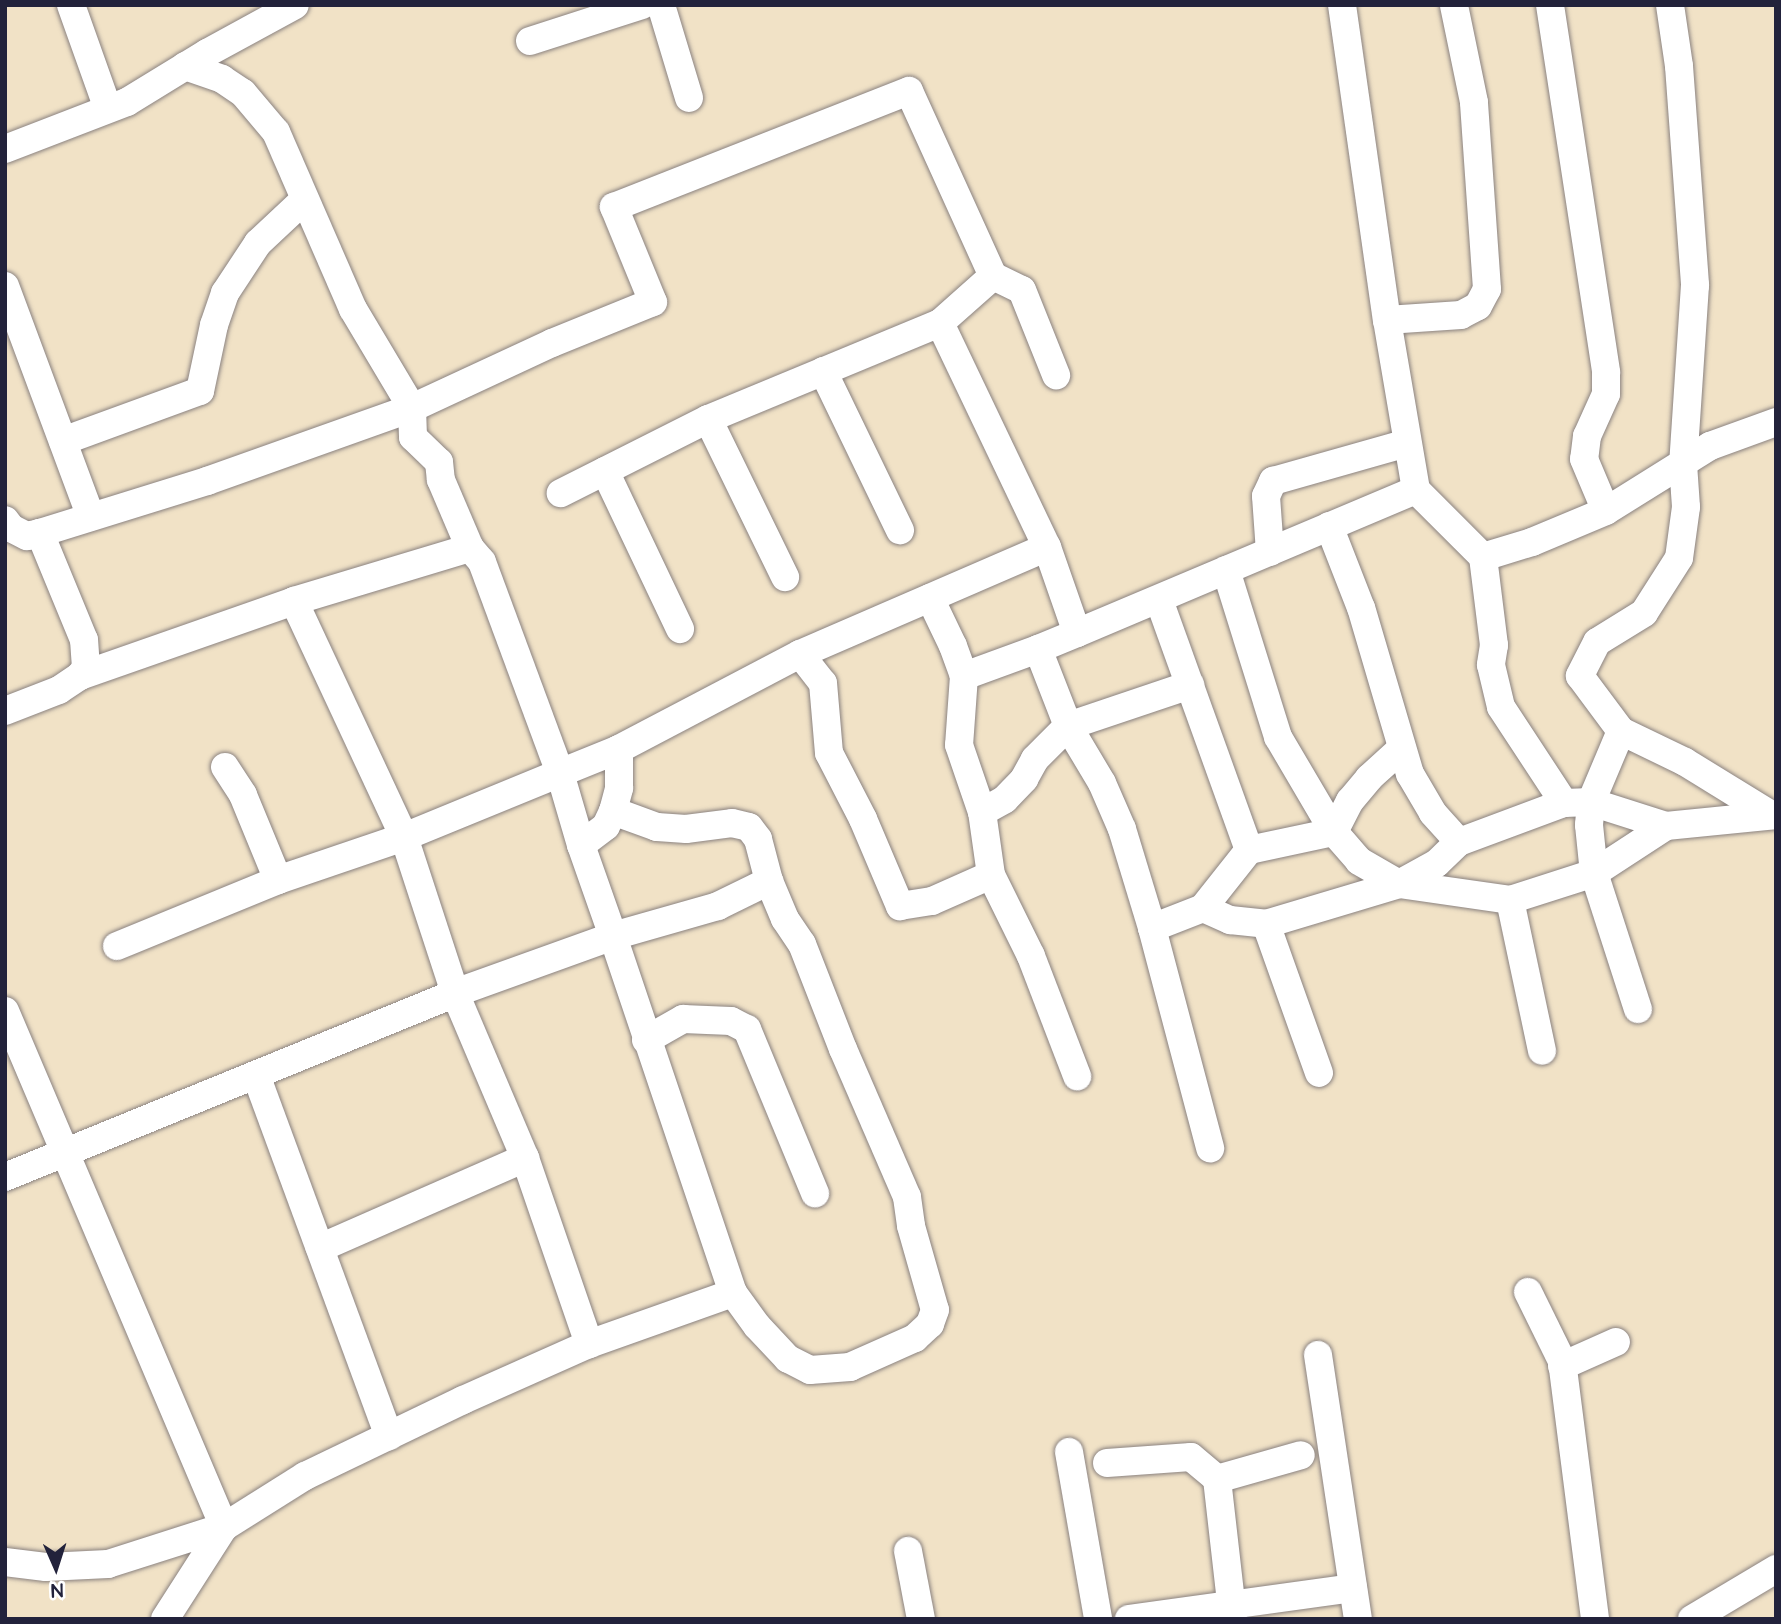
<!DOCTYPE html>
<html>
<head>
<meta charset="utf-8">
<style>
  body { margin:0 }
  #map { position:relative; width:1781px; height:1624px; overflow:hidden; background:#f1e2c6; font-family:"Architects Daughter",sans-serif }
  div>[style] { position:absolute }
  .roads { filter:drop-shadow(0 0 2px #8a8280) drop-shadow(0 0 2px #8a8280) }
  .minor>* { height:28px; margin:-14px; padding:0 14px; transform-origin:14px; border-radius:14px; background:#fff }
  span { translate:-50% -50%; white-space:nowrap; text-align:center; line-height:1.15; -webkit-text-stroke:5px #fff; paint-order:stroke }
  .frame { position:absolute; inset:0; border:7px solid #22223b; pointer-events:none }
  .north { position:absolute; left:21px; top:1533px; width:70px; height:70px; -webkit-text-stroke:5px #fff; paint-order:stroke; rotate:177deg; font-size:19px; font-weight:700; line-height:28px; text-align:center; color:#22223b }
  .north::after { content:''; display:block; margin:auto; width:24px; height:32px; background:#22223b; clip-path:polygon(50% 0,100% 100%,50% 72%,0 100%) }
</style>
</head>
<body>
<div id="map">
  <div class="roads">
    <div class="minor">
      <i style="left:71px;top:5px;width:110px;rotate:70.4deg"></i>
      <i style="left:661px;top:5px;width:97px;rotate:73.2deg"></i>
      <i style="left:1342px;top:5px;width:318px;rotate:81.9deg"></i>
      <i style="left:1387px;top:320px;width:172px;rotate:80.3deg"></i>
      <i style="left:1550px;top:5px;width:372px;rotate:81.3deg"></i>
      <i style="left:1606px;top:373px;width:21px;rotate:90deg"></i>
      <i style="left:1606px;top:394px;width:46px;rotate:114.3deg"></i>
      <i style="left:1587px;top:436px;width:23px;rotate:97deg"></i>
      <i style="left:1584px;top:459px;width:56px;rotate:67.1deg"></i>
      <i style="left:1670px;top:5px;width:62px;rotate:81.6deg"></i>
      <i style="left:1679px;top:66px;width:220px;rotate:85.8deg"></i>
      <i style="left:1695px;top:285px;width:179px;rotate:93.8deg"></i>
      <i style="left:1683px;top:464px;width:43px;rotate:86deg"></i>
      <i style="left:1686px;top:507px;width:51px;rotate:97.8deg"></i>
      <i style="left:1679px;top:558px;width:65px;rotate:122.5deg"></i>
      <i style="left:1644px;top:613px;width:55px;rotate:148.3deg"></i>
      <i style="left:1597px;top:642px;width:38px;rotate:117deg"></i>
      <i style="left:1580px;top:676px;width:69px;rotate:53.3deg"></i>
      <i style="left:1621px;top:731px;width:71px;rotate:25.8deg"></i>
      <i style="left:1685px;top:762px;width:101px;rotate:31.6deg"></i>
      <i style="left:530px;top:41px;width:118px;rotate:-17.8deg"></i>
      <i style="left:185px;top:66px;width:39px;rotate:19deg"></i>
      <i style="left:222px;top:79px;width:25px;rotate:34deg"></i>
      <i style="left:243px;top:93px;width:51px;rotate:49.8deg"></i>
      <i style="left:276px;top:132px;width:193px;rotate:66.5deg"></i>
      <i style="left:353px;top:309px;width:115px;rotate:59.2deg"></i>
      <i style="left:412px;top:408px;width:154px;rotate:-24.9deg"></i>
      <i style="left:552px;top:343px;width:109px;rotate:-22.1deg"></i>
      <i style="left:653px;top:302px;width:103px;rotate:-112.3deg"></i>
      <i style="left:614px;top:207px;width:317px;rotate:-21.5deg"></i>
      <i style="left:909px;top:91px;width:203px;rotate:65.6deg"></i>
      <i style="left:993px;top:276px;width:71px;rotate:138.4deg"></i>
      <i style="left:940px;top:323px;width:251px;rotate:157.5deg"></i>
      <i style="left:708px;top:419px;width:165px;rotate:153.3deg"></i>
      <i style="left:5px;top:149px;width:131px;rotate:-21.1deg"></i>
      <i style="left:127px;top:102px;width:94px;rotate:-31.5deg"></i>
      <i style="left:207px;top:53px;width:100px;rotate:-28.6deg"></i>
      <i style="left:993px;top:276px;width:32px;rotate:26deg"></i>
      <i style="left:1022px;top:290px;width:92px;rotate:68.2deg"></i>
      <i style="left:5px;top:286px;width:246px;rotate:69.6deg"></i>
      <i style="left:1387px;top:320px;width:74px;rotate:-3.9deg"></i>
      <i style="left:1461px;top:315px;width:19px;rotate:-28deg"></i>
      <i style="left:1478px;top:306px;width:19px;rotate:-62deg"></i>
      <i style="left:1487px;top:289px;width:187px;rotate:-94deg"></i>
      <i style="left:1474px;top:102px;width:99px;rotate:-101.7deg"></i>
      <i style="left:940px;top:323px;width:248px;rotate:64.5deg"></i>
      <i style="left:1047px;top:547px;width:91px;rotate:70.8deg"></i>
      <i style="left:1077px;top:633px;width:368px;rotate:-22.9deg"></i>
      <i style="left:1416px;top:490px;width:95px;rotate:45deg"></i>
      <i style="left:1483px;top:557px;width:89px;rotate:82.9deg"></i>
      <i style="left:1494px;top:645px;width:20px;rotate:99deg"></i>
      <i style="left:1491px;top:665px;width:43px;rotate:76.6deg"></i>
      <i style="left:1501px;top:707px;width:115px;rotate:56.7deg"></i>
      <i style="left:823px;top:371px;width:177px;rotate:64.2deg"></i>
      <i style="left:708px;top:419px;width:176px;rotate:64deg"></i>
      <i style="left:63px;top:441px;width:146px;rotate:-20.1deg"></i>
      <i style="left:200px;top:391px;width:67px;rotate:-78deg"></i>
      <i style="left:214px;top:325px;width:34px;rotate:-71deg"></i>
      <i style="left:225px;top:293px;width:60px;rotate:-56.6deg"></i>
      <i style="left:258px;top:243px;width:64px;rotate:-43.1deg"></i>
      <i style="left:605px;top:471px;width:175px;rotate:64.6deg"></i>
      <i style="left:5px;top:520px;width:10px;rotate:53deg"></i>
      <i style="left:11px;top:528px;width:18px;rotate:27deg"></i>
      <i style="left:27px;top:536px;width:13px;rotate:-13deg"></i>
      <i style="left:1270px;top:552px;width:56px;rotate:-94.1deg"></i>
      <i style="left:1266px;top:496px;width:17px;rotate:-65deg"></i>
      <i style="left:1273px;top:481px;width:139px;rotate:-15.8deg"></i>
      <i style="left:1483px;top:557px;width:51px;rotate:-17deg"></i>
      <i style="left:1532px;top:542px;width:80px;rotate:-22.7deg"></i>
      <i style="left:1606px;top:511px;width:123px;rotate:-32deg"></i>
      <i style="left:1710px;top:446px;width:70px;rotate:-20deg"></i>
      <i style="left:1226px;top:570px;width:175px;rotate:72.7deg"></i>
      <i style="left:1278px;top:737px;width:110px;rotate:59.5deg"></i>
      <i style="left:930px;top:598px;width:53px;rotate:64.4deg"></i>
      <i style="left:953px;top:646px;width:32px;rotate:70deg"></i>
      <i style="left:964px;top:676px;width:69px;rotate:94.1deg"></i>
      <i style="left:959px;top:745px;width:71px;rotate:71.1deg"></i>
      <i style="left:1159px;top:600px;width:266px;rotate:70.2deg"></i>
      <i style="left:294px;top:601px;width:260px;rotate:65deg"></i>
      <i style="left:404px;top:837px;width:164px;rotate:71.9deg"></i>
      <i style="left:455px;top:993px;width:179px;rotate:67deg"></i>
      <i style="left:525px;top:1158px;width:197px;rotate:71deg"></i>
      <i style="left:1077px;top:633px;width:42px;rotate:157.7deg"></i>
      <i style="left:1038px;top:649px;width:83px;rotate:68.7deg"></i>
      <i style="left:1068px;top:726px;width:66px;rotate:59.2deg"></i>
      <i style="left:1102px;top:783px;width:50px;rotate:66.5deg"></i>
      <i style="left:1122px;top:829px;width:103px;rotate:73.1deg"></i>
      <i style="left:1152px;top:928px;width:228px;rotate:75.2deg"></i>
      <i style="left:800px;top:654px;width:37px;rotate:52deg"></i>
      <i style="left:823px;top:683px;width:70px;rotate:85.1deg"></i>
      <i style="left:829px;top:753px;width:74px;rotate:62.7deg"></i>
      <i style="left:863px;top:819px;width:95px;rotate:67deg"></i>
      <i style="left:900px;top:906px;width:32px;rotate:-9deg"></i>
      <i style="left:932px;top:901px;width:64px;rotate:-23.8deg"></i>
      <i style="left:991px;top:875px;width:64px;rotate:-98.1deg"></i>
      <i style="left:982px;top:812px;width:26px;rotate:-29deg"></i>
      <i style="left:1005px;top:799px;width:28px;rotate:-46deg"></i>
      <i style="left:1024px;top:779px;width:23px;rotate:-61deg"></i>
      <i style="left:1035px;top:759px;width:47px;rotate:-45deg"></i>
      <i style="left:1068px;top:726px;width:129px;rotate:-18.6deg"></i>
      <i style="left:80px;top:676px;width:227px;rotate:-19.3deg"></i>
      <i style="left:294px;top:601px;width:184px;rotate:-16.8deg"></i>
      <i style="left:470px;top:548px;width:18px;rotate:49deg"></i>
      <i style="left:482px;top:562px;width:225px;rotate:69.7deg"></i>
      <i style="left:560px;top:773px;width:169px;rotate:157.7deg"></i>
      <i style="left:404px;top:837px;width:133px;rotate:161.2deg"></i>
      <i style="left:278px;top:880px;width:174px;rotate:157.7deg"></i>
      <i style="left:964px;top:676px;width:79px;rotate:-20deg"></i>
      <i style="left:5px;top:711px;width:58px;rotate:-21.3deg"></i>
      <i style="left:59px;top:690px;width:25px;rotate:-34deg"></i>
      <i style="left:80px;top:676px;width:10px;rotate:-53deg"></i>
      <i style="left:86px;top:668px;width:28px;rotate:-94deg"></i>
      <i style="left:84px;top:640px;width:116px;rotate:-112.4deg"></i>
      <i style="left:40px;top:533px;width:175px;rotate:-17.3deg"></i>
      <i style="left:207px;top:481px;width:218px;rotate:-19.6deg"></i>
      <i style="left:412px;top:408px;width:29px;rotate:88deg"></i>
      <i style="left:413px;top:437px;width:36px;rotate:44deg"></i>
      <i style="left:439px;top:462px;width:18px;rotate:84deg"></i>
      <i style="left:441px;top:480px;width:74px;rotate:66.9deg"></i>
      <i style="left:1621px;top:731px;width:77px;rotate:112.9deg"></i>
      <i style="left:1591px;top:802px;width:23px;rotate:95deg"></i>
      <i style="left:1589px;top:825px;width:48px;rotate:84.1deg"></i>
      <i style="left:1594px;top:873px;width:86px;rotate:-33.1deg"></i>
      <i style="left:1666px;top:826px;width:111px;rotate:-5.7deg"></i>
      <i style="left:225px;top:767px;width:33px;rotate:57deg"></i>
      <i style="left:243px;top:795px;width:92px;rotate:67.6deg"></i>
      <i style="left:613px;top:811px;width:47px;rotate:20deg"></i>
      <i style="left:657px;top:827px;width:29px;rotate:4deg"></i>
      <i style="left:686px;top:829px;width:46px;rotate:-7.4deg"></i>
      <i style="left:732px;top:823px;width:17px;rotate:13deg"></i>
      <i style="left:749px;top:827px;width:15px;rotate:53deg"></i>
      <i style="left:758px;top:839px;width:43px;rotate:75.3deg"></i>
      <i style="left:769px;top:881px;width:41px;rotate:67.2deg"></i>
      <i style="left:785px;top:919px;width:30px;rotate:56deg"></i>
      <i style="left:802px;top:944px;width:113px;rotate:68.7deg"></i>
      <i style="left:843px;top:1049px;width:161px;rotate:66.6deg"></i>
      <i style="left:907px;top:1197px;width:29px;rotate:82deg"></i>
      <i style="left:911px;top:1226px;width:87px;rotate:74.1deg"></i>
      <i style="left:935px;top:1310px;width:15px;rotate:110deg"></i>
      <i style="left:930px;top:1324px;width:21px;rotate:137deg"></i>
      <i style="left:915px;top:1338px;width:71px;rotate:156deg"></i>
      <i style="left:850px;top:1367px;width:40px;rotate:175.7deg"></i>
      <i style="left:810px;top:1370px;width:25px;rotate:-153deg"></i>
      <i style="left:788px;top:1359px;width:45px;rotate:-133.2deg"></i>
      <i style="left:757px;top:1326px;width:41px;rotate:-126deg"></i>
      <i style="left:1334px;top:832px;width:35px;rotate:-63deg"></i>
      <i style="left:1350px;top:801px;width:30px;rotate:-50deg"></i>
      <i style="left:1369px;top:778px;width:43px;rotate:-42.2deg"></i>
      <i style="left:1459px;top:842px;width:112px;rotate:-20.4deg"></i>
      <i style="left:1564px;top:803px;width:27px;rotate:-2deg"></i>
      <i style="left:1591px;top:802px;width:79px;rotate:17.7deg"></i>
      <i style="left:581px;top:845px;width:31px;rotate:-37deg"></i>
      <i style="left:606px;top:826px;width:17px;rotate:-65deg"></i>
      <i style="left:613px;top:811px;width:24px;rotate:-75deg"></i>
      <i style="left:619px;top:788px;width:39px;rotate:-90deg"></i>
      <i style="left:991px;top:875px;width:90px;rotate:63.7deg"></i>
      <i style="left:1031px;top:956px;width:129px;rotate:69deg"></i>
      <i style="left:1510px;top:900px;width:154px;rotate:78deg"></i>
      <i style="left:1203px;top:908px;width:30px;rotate:24deg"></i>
      <i style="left:1230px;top:920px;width:36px;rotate:6deg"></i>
      <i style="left:1266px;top:924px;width:158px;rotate:70.4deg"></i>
      <i style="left:1266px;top:924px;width:139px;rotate:-16.7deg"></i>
      <i style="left:1399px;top:884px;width:43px;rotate:-28.9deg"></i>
      <i style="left:1437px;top:863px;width:30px;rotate:-44deg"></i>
      <i style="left:1459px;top:842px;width:39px;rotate:-132deg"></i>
      <i style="left:1433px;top:813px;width:45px;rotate:-120.5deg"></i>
      <i style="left:1410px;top:774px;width:173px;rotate:-106.4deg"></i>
      <i style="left:1361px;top:608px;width:88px;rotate:-111.3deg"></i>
      <i style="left:1152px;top:928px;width:55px;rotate:-21.4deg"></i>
      <i style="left:1203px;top:908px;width:74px;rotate:-51.6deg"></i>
      <i style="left:1249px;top:850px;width:87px;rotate:-12deg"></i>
      <i style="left:1334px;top:832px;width:38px;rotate:49deg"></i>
      <i style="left:1359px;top:861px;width:46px;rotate:29.9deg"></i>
      <i style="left:1399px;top:884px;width:112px;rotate:8.2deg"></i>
      <i style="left:1510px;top:900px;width:88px;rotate:-17.8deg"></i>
      <i style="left:1594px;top:873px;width:143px;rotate:72.1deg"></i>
      <i style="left:5px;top:1011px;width:561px;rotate:67deg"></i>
      <i style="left:224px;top:1527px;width:109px;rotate:122.7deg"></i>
      <i style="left:646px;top:1040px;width:43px;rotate:-29.6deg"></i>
      <i style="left:683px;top:1019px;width:48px;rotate:2.4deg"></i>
      <i style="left:731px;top:1021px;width:18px;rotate:27deg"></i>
      <i style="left:747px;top:1029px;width:178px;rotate:67.5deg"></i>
      <i style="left:256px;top:1075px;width:385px;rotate:69.8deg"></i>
      <i style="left:5px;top:1177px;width:486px;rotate:-22.2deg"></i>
      <i style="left:455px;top:993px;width:168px;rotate:-19.8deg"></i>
      <i style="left:613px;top:936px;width:96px;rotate:-109.4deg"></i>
      <i style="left:581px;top:845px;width:75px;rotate:-106.3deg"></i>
      <i style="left:560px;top:773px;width:64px;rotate:-22.1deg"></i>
      <i style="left:619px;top:749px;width:204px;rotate:-27.7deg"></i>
      <i style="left:800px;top:654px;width:269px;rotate:-23.4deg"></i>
      <i style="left:320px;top:1248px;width:224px;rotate:-23.7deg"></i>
      <i style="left:1528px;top:1292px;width:77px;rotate:63.8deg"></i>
      <i style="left:1562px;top:1361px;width:260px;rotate:82.7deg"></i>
      <i style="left:1318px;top:1355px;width:267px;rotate:81.4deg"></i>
      <i style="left:1562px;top:1366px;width:59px;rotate:-24deg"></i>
      <i style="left:1069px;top:1452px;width:169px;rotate:80.1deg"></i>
      <i style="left:1107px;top:1463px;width:84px;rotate:-4.1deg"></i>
      <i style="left:1191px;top:1457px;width:34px;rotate:40deg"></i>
      <i style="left:1217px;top:1479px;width:141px;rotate:83.5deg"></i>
      <i style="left:1217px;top:1479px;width:87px;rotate:-15.9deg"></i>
      <i style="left:908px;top:1551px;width:69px;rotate:79.2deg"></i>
      <i style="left:5px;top:1562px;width:41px;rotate:7deg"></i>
      <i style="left:46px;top:1567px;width:62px;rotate:-2.8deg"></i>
      <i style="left:108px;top:1564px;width:122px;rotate:-17.7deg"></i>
      <i style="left:224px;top:1527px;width:96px;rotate:-32.2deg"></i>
      <i style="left:305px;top:1476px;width:175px;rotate:-25.7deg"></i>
      <i style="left:463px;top:1400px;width:138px;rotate:-24deg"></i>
      <i style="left:589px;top:1344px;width:153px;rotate:-19.5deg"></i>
      <i style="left:733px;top:1293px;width:377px;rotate:-108.6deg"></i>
      <i style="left:613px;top:936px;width:109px;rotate:-15.9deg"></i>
      <i style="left:718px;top:906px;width:57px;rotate:-26.1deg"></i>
      <i style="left:1129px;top:1619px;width:226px;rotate:-7.9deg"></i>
      <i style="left:1692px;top:1619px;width:98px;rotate:-30.8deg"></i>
    </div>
  </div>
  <div class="frame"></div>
  <div class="north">N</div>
</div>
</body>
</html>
